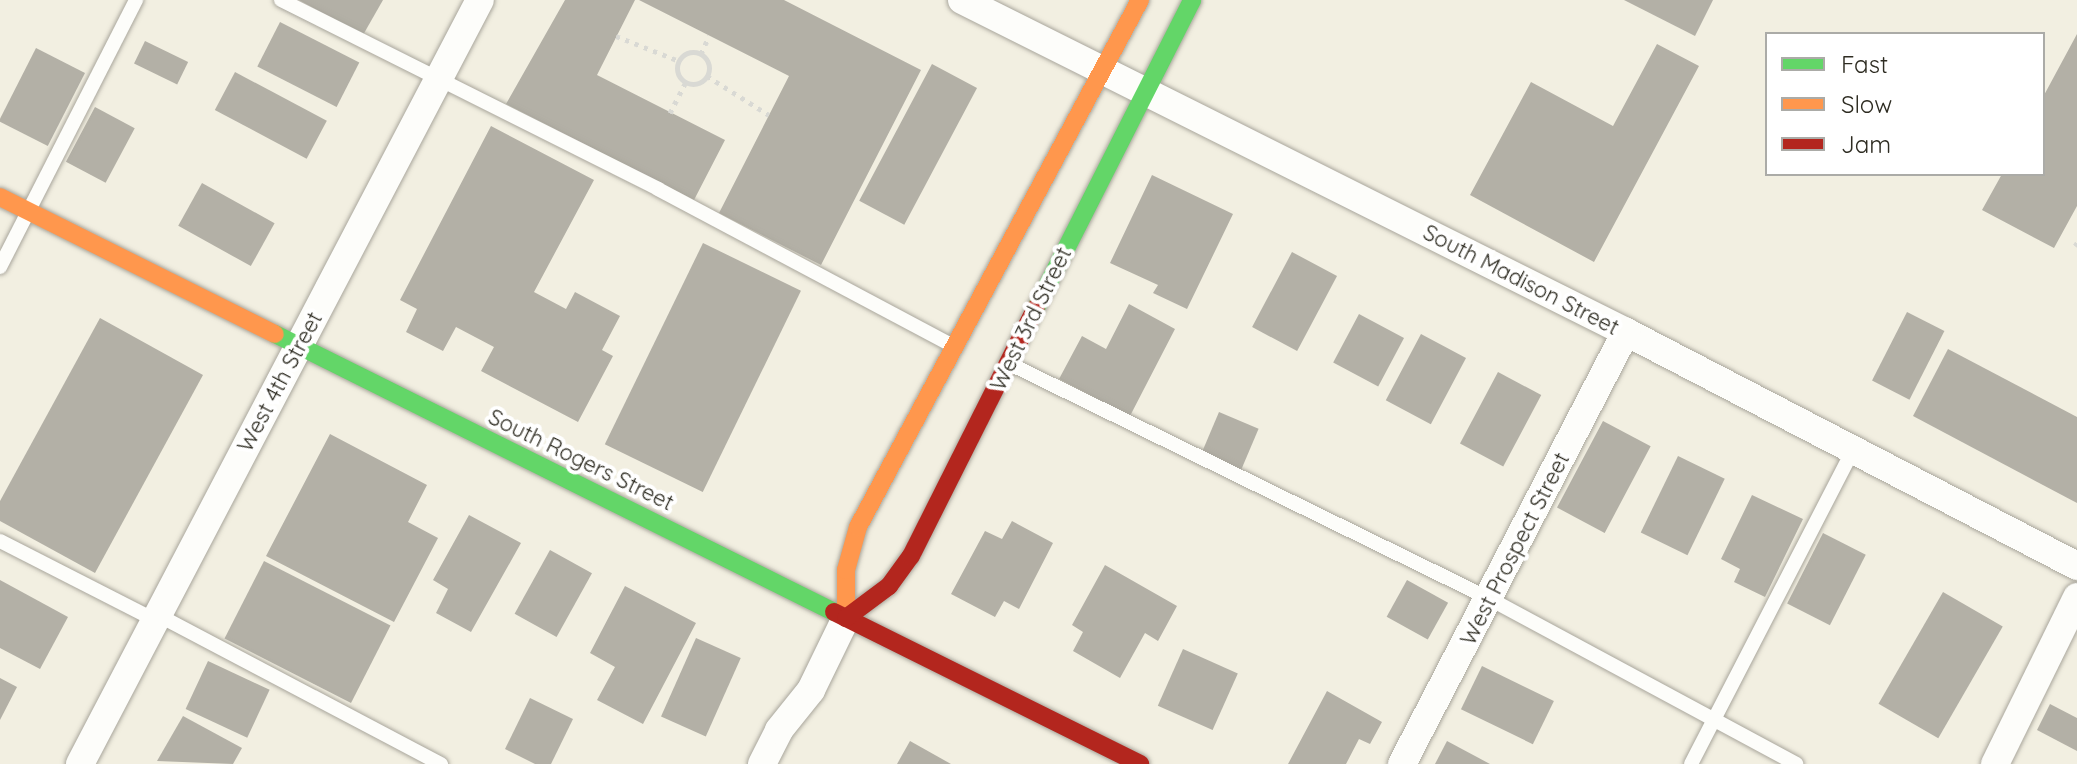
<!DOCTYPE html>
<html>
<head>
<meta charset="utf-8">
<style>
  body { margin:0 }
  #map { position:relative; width:2077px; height:764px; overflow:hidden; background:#f2efe1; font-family:Quicksand,sans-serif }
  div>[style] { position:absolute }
  .building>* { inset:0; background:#b3b0a6; transform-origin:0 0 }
  .path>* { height:5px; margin-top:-2.5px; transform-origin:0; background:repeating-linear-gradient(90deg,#d9d9d4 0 4px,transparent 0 10px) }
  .path>.ring { margin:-2.5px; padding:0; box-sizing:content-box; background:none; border:5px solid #d9d9d4; border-radius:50% }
  .roads { filter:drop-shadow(0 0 2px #a9a69c) drop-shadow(0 0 2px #a9a69c) }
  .lane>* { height:14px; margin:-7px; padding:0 7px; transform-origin:7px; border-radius:7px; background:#fdfdfa }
  .street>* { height:28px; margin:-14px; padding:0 14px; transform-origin:14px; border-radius:14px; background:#fdfdfa }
  .fast>* { height:18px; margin:-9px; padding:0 9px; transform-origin:9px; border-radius:9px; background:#63d668 }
  .slow>* { height:18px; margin:-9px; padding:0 9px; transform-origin:9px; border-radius:9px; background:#ff974d }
  .jam>* { height:18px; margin:-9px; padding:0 9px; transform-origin:9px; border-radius:9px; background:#b3261e }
  span { translate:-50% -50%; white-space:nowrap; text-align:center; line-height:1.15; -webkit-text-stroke:8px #fff; paint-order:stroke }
  .street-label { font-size:22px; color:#2e2c22 }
  .legend { position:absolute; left:1765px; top:32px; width:280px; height:144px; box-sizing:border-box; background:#fff; border:2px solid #ababa7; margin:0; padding:10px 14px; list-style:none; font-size:24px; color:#2e2c22 }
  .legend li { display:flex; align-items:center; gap:16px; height:40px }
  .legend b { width:40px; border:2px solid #ababa7 }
</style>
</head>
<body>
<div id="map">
  <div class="building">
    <i style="clip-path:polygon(299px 0,383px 0,363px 35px)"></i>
    <i style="clip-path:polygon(565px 0,635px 0,597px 75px,725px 140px,694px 200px,506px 104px)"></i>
    <i style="clip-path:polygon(639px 0,784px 0,921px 70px,821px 265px,719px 213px,789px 76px)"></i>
    <i style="clip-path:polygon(1624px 0,1713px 0,1695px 36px)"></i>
    <i style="left:280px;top:22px;width:89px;height:50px;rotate:27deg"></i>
    <i style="clip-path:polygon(2077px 34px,2077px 206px,2054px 248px,1982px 210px,2002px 174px,2043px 174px,2043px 97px)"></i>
    <i style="left:145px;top:41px;width:48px;height:25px;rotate:26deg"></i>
    <i style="clip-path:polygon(1657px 44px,1699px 66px,1594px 262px,1470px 195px,1531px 82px,1613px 126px)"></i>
    <i style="left:36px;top:48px;width:55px;height:82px;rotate:27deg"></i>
    <i style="left:932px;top:64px;width:51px;height:155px;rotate:28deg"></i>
    <i style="left:235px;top:72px;width:104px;height:43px;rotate:28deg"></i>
    <i style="left:95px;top:107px;width:45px;height:62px;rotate:28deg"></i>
    <i style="clip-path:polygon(491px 126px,594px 180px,534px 292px,566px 309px,575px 292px,620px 316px,602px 350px,613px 356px,578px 422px,481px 371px,494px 347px,456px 327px,443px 351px,406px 332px,417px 309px,400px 300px)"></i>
    <i style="clip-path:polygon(1152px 175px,1233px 214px,1187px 309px,1153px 293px,1158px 285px,1110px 263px)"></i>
    <i style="left:202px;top:183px;width:83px;height:49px;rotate:29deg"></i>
    <i style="left:703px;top:243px;width:109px;height:224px;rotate:26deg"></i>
    <i style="left:1292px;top:252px;width:51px;height:85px;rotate:28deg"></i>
    <i style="clip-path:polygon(1129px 304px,1175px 329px,1130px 416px,1059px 379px,1082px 336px,1106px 349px)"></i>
    <i style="left:1907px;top:312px;width:42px;height:77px;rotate:27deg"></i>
    <i style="left:1359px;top:314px;width:51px;height:55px;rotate:28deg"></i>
    <i style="clip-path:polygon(100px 318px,203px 375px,95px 573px,0 521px,0 501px)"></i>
    <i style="left:1421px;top:334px;width:51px;height:75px;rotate:28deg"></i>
    <i style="clip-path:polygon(1948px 349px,2077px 417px,2077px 503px,1913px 416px)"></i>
    <i style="left:1498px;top:372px;width:49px;height:81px;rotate:28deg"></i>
    <i style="left:1219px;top:412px;width:43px;height:45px;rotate:23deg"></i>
    <i style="left:1603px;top:421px;width:54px;height:98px;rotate:28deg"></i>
    <i style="clip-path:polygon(330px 434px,427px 485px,408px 522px,438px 538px,394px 622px,266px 556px)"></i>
    <i style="left:1678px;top:456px;width:52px;height:85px;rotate:26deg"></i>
    <i style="clip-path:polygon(1752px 495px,1803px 519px,1765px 597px,1734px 582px,1740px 569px,1721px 559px)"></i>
    <i style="clip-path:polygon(469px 515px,521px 543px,471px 632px,436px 613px,448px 589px,433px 580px)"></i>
    <i style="clip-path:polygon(1012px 521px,1053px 543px,1019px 609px,1004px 601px,995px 617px,951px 594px,985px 531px,1002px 539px)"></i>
    <i style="left:1823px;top:533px;width:48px;height:79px;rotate:27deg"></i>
    <i style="left:550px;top:550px;width:48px;height:73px;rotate:29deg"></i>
    <i style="left:264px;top:561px;width:142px;height:87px;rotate:27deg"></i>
    <i style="clip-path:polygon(1105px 565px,1177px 606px,1158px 641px,1145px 633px,1120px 678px,1073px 651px,1083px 632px,1072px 625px)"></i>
    <i style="clip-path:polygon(0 580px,68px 617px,40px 669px,0 648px)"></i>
    <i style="left:1407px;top:580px;width:47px;height:42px;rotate:29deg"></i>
    <i style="clip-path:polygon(625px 586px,696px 623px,643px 724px,597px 700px,615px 667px,590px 653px)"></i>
    <i style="left:1943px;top:592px;width:69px;height:129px;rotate:30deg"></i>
    <i style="left:696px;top:638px;width:49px;height:86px;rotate:24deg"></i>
    <i style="left:1183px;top:649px;width:60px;height:62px;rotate:24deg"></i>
    <i style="left:208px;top:661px;width:68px;height:53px;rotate:25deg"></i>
    <i style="left:1482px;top:666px;width:80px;height:48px;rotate:26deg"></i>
    <i style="clip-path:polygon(0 678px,17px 687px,0 720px)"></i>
    <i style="clip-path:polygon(1327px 691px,1382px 722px,1370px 744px,1359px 739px,1346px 764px,1288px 764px)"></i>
    <i style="clip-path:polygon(530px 698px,573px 719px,551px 764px,535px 764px,505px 749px)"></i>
    <i style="clip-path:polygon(2050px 704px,2077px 718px,2077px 751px,2037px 730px)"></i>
    <i style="clip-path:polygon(183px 716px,242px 748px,233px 764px,157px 761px)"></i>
    <i style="clip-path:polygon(910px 741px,951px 764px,897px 764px)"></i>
    <i style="clip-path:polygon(1447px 741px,1490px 764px,1435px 764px)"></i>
  </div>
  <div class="path">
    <i style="left:616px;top:36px;width:68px;rotate:21.6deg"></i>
    <i class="ring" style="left:677px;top:52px;width:27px;height:27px"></i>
    <i style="left:701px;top:54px;width:20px;rotate:-66deg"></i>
    <i style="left:707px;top:76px;width:73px;rotate:32.2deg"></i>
    <i style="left:670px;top:113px;width:35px;rotate:-63deg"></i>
    <i style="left:2075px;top:246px;width:4px;rotate:-56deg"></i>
  </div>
  <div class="roads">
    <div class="lane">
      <i style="left:281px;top:0;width:422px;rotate:26.6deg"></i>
      <i style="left:658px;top:189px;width:334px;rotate:28deg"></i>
      <i style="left:0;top:267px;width:300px;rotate:-63deg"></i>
      <i style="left:1012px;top:365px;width:532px;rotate:26.08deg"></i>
      <i style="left:1490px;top:599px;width:348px;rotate:28.3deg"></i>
      <i style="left:0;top:541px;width:174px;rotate:27deg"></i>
      <i style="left:158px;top:615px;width:320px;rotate:27.8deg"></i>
      <i style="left:1691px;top:764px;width:353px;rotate:-62.7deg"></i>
    </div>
    <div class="street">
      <i style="left:962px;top:0;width:742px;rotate:26.57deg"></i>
      <i style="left:1626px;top:332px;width:508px;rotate:27.42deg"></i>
      <i style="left:80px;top:764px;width:862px;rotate:-62.37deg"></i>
      <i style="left:762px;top:764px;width:38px;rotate:-63deg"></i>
      <i style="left:779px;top:730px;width:51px;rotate:-51.3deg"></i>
      <i style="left:811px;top:690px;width:80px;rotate:-64.1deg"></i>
      <i style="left:1402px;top:764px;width:487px;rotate:-62.6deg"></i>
      <i style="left:1995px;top:764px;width:186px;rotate:-63.8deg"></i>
    </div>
    <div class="fast">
      <i style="left:1036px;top:308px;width:345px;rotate:-63.1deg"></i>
      <i style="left:275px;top:334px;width:624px;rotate:26.44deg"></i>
    </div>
    <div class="slow">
      <i style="left:0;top:197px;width:307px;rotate:26.5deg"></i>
      <i style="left:846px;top:618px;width:48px;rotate:-90deg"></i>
      <i style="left:846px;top:570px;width:45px;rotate:-74.4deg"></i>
      <i style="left:858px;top:527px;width:598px;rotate:-61.85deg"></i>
    </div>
    <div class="jam">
      <i style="left:834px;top:612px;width:342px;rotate:26.4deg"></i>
      <i style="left:846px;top:618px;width:54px;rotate:-36.7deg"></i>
      <i style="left:889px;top:586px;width:37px;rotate:-54deg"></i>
      <i style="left:911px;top:556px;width:278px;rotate:-63.3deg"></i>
    </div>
  </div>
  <div class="street-label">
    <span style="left:1521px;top:280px;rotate:27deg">South Madison Street</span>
    <span style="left:1031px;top:319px;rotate:-64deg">West 3rd Street</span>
    <span style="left:280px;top:382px;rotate:-62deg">West 4th Street</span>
    <span style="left:581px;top:460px;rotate:26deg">South Rogers Street</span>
    <span style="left:1515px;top:549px;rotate:-63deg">West Prospect Street</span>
  </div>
  <ul class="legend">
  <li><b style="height:10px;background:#63d668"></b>Fast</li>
  <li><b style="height:10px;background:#ff974d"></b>Slow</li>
  <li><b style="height:10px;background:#b3261e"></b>Jam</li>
  </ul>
</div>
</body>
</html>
